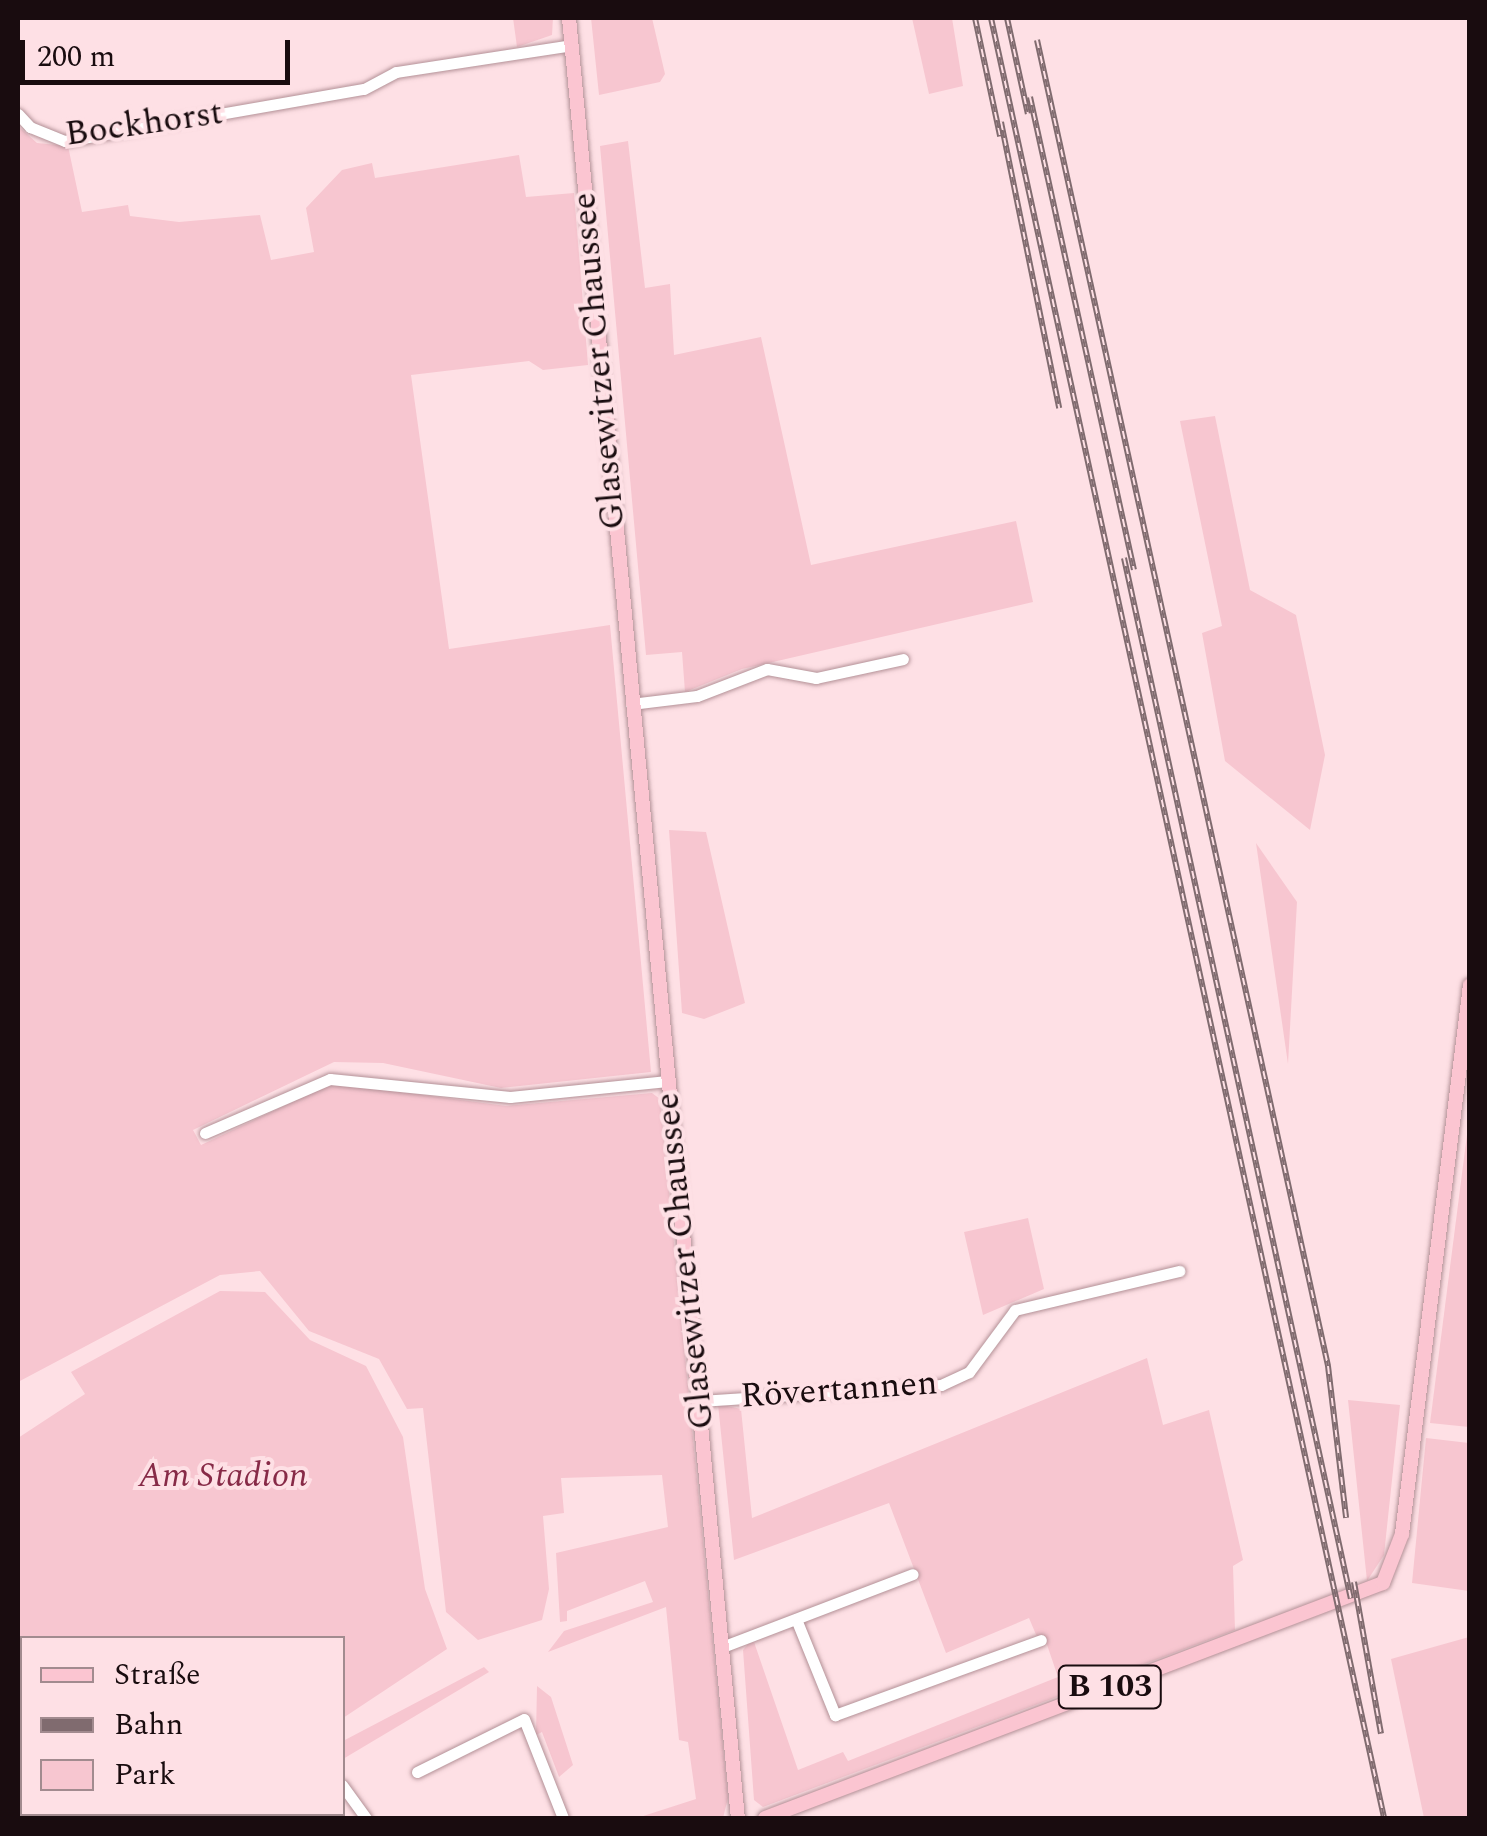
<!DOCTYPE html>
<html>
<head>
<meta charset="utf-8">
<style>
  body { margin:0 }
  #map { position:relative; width:1487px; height:1836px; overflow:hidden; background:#fee0e5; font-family:Spectral,serif }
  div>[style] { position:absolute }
  .green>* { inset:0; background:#f7c6d0 }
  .roads { filter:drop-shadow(0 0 2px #b39197) drop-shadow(0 0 2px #b39197) }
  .minor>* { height:11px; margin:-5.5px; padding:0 5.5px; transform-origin:5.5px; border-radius:5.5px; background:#fff }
  .major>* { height:14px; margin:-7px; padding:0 7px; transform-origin:7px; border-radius:7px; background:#fbc5d1 }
  .rail>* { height:6px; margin-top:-3px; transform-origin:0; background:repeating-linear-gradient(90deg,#fee0e5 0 8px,#806b6f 0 16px); box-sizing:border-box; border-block:2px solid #806b6f }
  span { translate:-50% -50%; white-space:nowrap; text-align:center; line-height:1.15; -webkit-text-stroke:8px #fee0e5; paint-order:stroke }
  .shield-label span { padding:2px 8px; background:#fee0e5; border:2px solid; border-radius:8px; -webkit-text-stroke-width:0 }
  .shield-label { font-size:32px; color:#190c0f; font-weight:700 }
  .street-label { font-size:35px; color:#190c0f }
  .park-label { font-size:35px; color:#872a47; font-style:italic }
  .frame { position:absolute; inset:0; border:20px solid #190c0f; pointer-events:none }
  .legend { position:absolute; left:20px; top:1636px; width:325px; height:180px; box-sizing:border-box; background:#fee0e5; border:2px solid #a28b8f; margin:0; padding:12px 18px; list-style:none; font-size:30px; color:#190c0f }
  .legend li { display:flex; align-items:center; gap:20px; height:50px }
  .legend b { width:50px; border:2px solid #a28b8f }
  .scale { position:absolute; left:20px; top:40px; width:270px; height:45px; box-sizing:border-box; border:5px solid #190c0f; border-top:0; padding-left:12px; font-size:30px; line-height:35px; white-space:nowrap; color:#190c0f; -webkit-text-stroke:8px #fee0e5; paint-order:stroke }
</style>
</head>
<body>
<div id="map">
  <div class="green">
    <i style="clip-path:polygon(513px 18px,553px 18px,552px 35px,517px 47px)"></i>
    <i style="clip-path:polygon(591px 18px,652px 18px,665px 74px,660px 82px,599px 95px)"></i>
    <i style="clip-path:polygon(912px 18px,952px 18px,963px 86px,929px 94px)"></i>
    <i style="clip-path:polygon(18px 126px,37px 143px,68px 146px,82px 212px,128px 205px,130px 216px,179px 222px,260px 215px,271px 260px,314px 252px,306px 208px,342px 170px,372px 163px,375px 178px,519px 155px,526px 197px,574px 193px,588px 365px,543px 370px,529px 361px,411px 375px,449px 649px,610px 625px,651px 1072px,501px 1088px,383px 1063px,334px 1062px,193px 1130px,201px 1145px,333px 1083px,506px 1106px,652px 1093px,660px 1099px,728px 1798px,723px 1818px,637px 1818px,696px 1799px,688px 1742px,679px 1740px,666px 1607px,548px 1652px,564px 1631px,653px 1602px,645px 1581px,567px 1611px,567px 1621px,560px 1622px,556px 1553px,668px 1527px,662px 1475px,561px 1478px,564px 1513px,543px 1516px,549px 1589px,542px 1620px,478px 1640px,446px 1612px,423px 1408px,407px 1409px,379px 1359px,309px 1331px,260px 1271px,220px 1275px,18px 1382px)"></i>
    <i style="clip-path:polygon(628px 141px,645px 288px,670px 284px,674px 355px,761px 337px,811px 565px,1016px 521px,1033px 602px,742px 669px,685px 692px,682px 652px,646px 655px,600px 146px)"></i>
    <i style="clip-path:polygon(1215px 416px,1250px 590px,1296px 615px,1325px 755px,1310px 830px,1225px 761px,1202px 633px,1222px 626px,1180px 421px)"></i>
    <i style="clip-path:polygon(669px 830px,706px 832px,745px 1003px,704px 1019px,682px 1013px)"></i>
    <i style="clip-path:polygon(1256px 843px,1297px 902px,1288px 1064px)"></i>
    <i style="clip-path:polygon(1469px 1119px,1469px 1427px,1430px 1423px)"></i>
    <i style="clip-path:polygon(1028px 1218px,1044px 1289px,983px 1315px,964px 1232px)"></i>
    <i style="clip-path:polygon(220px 1291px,265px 1292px,310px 1340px,366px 1366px,403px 1437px,425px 1589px,447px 1649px,343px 1718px,342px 1638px,22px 1638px,18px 1781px,18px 1438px,85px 1394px,71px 1372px)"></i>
    <i style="clip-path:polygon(1147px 1358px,1163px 1425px,1209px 1410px,1243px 1560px,1233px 1566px,1235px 1630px,763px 1807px,754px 1800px,743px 1650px,748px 1644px,754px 1642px,798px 1770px,843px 1752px,848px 1761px,1058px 1677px,1044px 1636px,1037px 1637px,1029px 1618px,946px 1653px,889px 1503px,734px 1560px,718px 1404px,741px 1409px,752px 1518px)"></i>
    <i style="clip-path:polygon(1348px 1400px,1400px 1405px,1384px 1555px,1367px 1581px)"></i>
    <i style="clip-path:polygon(1426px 1438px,1469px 1443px,1469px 1591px,1412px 1583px)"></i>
    <i style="clip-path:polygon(1469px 1637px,1469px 1818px,1424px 1818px,1391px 1659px)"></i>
    <i style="clip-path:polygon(484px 1667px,489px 1672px,343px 1759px,343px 1741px)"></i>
    <i style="clip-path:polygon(537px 1686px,551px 1697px,573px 1765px,559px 1777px,542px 1732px,536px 1735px)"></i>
  </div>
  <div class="roads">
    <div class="minor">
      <i style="left:18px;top:114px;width:18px;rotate:47deg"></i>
      <i style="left:30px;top:127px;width:38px;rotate:22deg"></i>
      <i style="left:65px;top:141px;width:303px;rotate:-9.9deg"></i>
      <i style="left:364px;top:89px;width:36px;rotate:-28deg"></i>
      <i style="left:396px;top:72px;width:178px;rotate:-8.7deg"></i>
      <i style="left:631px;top:704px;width:66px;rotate:-6.9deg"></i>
      <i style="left:697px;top:696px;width:75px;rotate:-21.1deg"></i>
      <i style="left:767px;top:669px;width:50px;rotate:10.4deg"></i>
      <i style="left:816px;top:678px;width:89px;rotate:-12.3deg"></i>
      <i style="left:205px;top:1133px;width:136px;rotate:-23.4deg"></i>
      <i style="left:330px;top:1079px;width:181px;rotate:5.7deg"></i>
      <i style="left:510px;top:1097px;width:158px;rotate:-5.8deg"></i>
      <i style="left:700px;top:1401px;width:242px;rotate:-3.8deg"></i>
      <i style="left:941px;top:1385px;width:31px;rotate:-25deg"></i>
      <i style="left:969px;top:1372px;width:77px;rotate:-53.4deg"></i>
      <i style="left:1015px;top:1310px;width:169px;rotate:-13.4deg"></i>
      <i style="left:796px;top:1619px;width:104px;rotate:67.9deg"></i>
      <i style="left:835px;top:1715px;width:219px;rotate:-20deg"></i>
      <i style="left:722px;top:1647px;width:204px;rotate:-20.9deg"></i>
      <i style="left:417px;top:1772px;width:119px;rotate:-26.4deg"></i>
      <i style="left:524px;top:1719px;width:106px;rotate:68.5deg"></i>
      <i style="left:342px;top:1785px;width:41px;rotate:54deg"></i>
      <i style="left:176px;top:1818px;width:7px;rotate:-34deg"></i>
    </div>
    <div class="major">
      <i style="left:569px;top:18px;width:1808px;rotate:84.64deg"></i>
      <i style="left:765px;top:1818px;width:661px;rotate:-20.82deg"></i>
      <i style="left:1383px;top:1583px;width:53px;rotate:-68.8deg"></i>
      <i style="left:1402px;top:1534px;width:553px;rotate:-82.94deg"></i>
    </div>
  </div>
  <div class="rail">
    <i style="left:975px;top:18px;width:121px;rotate:78deg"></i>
    <i style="left:991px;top:18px;width:1842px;rotate:77.68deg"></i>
    <i style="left:1007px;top:18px;width:98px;rotate:77.7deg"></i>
    <i style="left:1037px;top:40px;width:1358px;rotate:77.62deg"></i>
    <i style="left:1328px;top:1366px;width:153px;rotate:83.2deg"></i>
    <i style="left:1030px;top:97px;width:484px;rotate:77.6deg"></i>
    <i style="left:1001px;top:122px;width:292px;rotate:78.5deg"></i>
    <i style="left:1124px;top:558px;width:1065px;rotate:77.7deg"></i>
    <i style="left:1354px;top:1582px;width:154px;rotate:79.9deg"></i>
  </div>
  <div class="shield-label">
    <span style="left:1110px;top:1687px">B 103</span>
  </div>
  <div class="street-label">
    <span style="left:144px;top:124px;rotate:-8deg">Bockhorst</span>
    <span style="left:599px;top:361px;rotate:-95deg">Glasewitzer Chaussee</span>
    <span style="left:685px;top:1261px;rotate:-96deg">Glasewitzer Chaussee</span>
    <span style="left:839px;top:1390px;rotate:-4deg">Rövertannen</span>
  </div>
  <div class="park-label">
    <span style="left:223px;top:1476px">Am Stadion</span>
  </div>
  <div class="frame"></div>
  <ul class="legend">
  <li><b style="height:12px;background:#fbc5d1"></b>Straße</li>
  <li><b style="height:12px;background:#806b6f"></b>Bahn</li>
  <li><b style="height:28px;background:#f7c6d0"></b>Park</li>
  </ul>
  <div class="scale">200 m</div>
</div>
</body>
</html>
